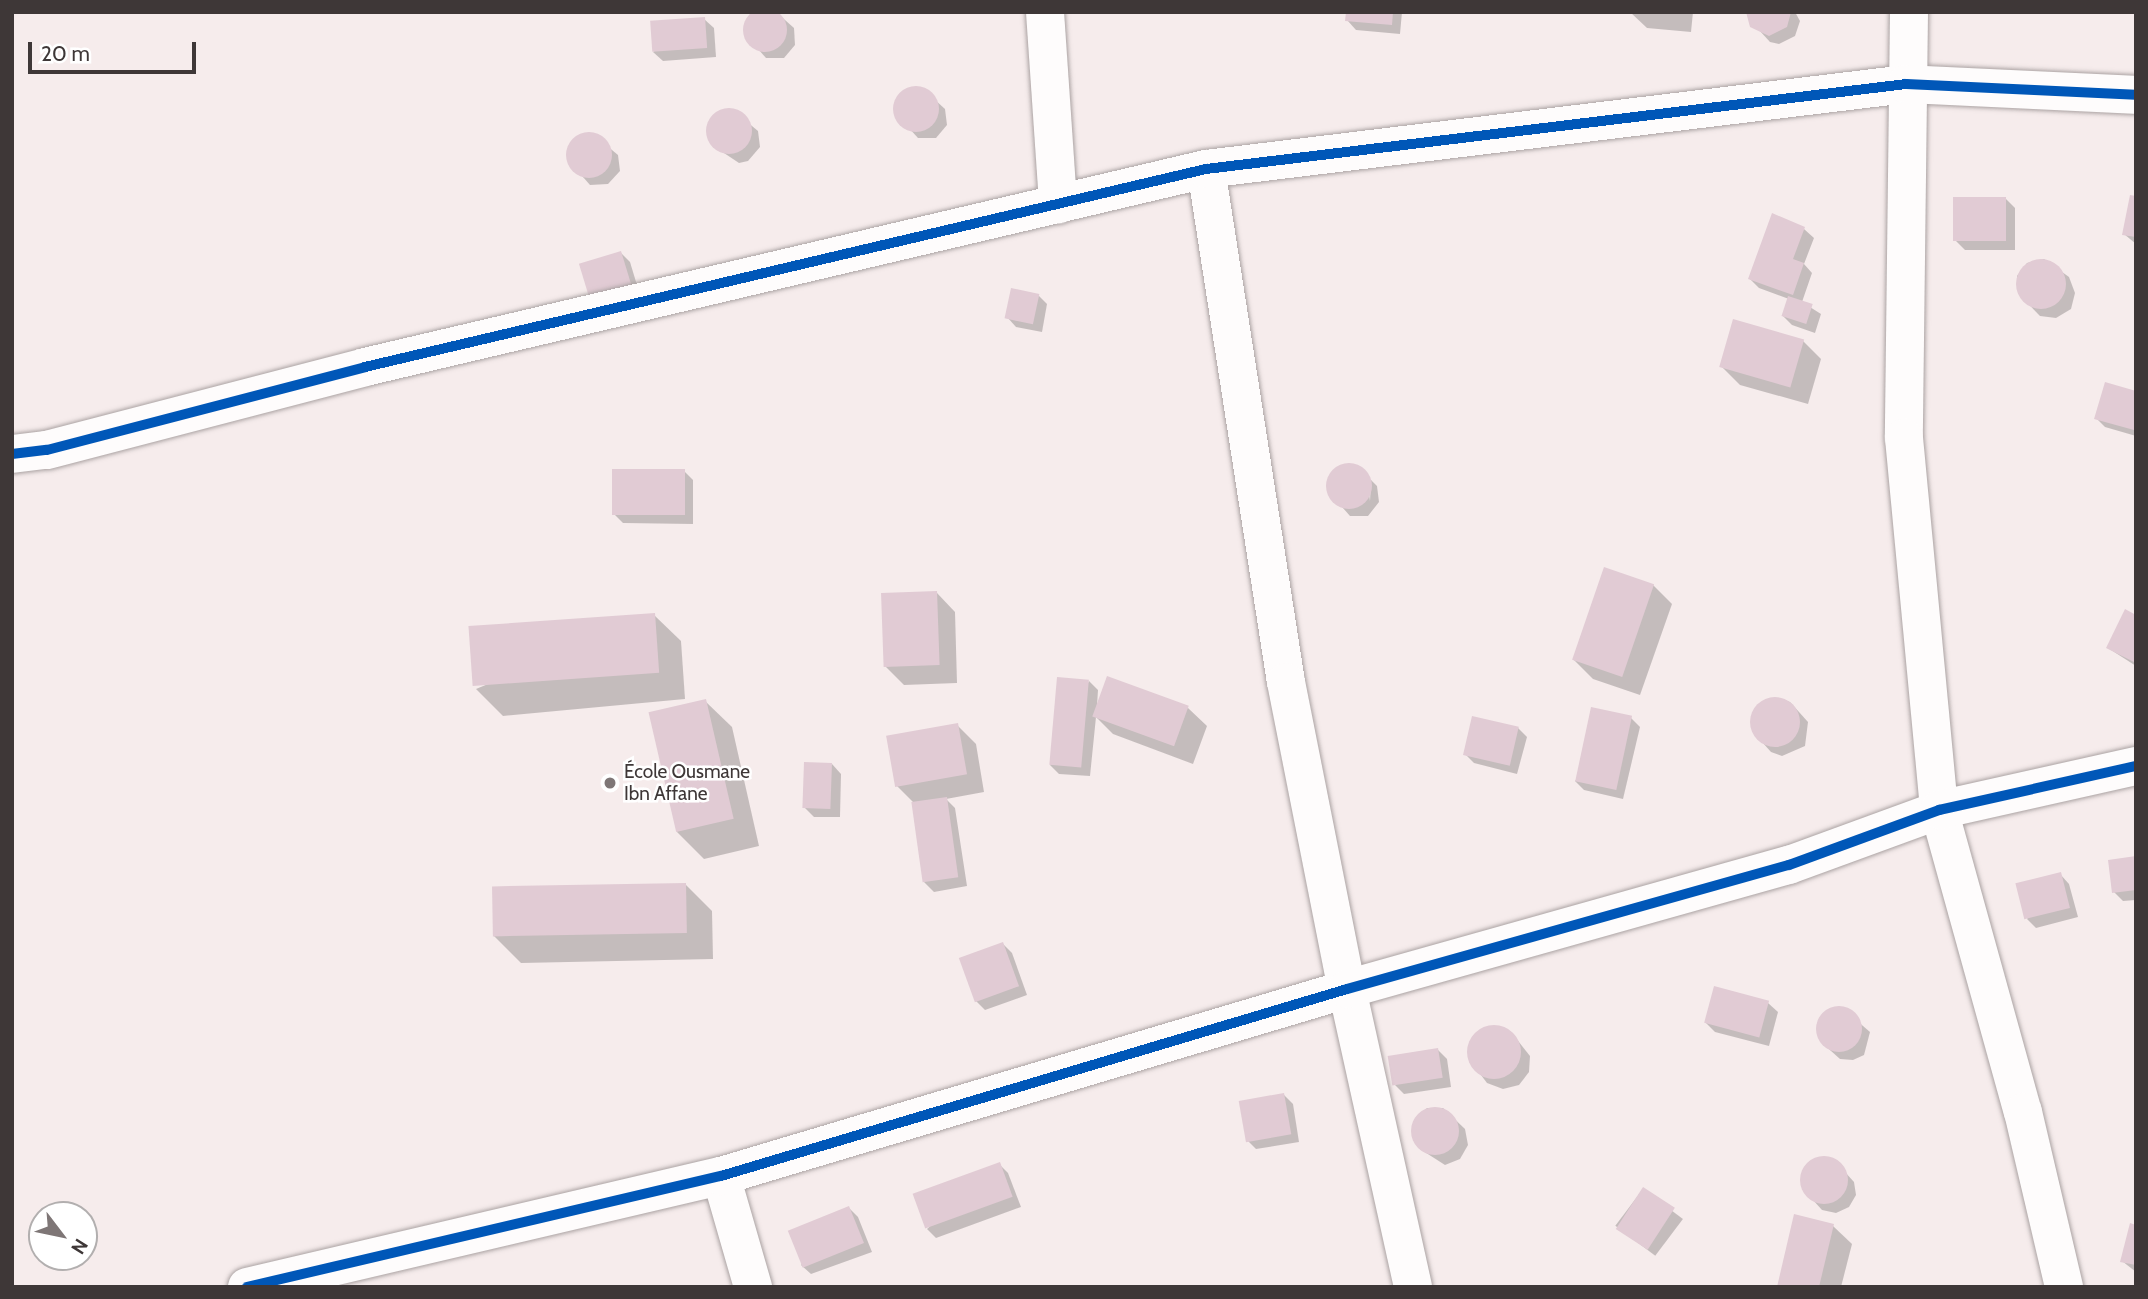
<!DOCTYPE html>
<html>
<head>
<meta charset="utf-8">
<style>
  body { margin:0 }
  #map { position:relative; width:2148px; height:1299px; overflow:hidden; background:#f6ecec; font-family:Cabin,sans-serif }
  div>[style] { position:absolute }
  .shadow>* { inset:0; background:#0003; transform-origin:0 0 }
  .building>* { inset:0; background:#e1cbd4; transform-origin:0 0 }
  .round { border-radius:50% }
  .roads { filter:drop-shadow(0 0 2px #aba3a3) drop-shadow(0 0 2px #aba3a3) }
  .minor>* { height:38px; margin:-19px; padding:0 19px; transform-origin:19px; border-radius:19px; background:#fefcfc }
  .cycleway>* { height:10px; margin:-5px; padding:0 5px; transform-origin:5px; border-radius:5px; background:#0057b8 }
  .dots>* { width:19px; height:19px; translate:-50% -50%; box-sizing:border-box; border:4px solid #fff; border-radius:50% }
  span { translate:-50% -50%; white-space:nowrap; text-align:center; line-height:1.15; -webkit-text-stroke:5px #fff; paint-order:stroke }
  .poi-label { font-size:19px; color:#3e3737 }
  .left { translate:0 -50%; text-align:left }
  .frame { position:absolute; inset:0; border:14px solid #3e3737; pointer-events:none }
  .north { position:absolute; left:28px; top:1201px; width:70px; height:70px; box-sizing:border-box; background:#fff; border:2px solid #b2afaf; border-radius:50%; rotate:122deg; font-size:19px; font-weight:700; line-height:28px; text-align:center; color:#3e3737 }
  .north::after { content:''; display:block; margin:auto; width:24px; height:32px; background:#7e7676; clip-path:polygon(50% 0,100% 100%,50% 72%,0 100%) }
  .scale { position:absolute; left:28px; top:42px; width:168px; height:32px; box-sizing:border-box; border:4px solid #3e3737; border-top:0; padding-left:9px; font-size:21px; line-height:24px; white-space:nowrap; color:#3e3737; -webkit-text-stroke:5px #fff; paint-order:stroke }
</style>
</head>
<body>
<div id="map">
  <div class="shadow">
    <i style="clip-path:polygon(753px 12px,776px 12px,794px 28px,795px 45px,784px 58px,766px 58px,744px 33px,746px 20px)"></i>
    <i style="clip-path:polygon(1348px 12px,1402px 12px,1400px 34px,1356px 30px,1347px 20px)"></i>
    <i style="clip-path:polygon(1630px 12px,1693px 12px,1691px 32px,1647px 28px)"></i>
    <i style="clip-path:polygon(1750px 12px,1795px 12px,1800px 21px,1795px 36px,1779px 44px,1770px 42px,1748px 18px)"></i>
    <i style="clip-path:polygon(704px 19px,714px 28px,716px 57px,663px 61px,653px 52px)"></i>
    <i style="clip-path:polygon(922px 88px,945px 109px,947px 125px,936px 138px,918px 138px,896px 114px,898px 100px,906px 90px)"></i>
    <i style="clip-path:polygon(734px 111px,758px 131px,760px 147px,748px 161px,739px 163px,712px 145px,708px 129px,718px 113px)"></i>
    <i style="clip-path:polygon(594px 135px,618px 155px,620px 171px,608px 184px,590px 185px,568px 160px,570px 147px,578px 137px)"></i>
    <i style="clip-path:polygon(2136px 198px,2136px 244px,2124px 234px)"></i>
    <i style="clip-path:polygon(2006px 199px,2015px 208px,2015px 250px,1965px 250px,1955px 240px)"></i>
    <i style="clip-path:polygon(1773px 215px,1804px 229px,1814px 238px,1804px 264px,1812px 273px,1802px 302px,1821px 314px,1815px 333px,1792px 325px,1783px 316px,1789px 299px,1759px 288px,1750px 279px)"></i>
    <i style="clip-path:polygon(621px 253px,630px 262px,640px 295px,601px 307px)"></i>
    <i style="clip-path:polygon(2044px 259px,2069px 277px,2075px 293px,2071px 309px,2056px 318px,2040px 316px,2018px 293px,2017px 276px,2027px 263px)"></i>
    <i style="clip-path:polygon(1038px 295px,1047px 304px,1042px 332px,1016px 327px,1007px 317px)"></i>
    <i style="clip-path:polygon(1803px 341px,1821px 359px,1808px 404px,1740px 385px,1721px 366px)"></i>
    <i style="clip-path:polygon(2136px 393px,2136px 436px,2105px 427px,2096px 418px)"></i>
    <i style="clip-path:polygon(1354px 466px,1367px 476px,1370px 501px,1371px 480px,1377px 486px,1379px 502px,1368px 516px,1350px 516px,1328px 491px,1329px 478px,1338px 468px)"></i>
    <i style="clip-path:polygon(684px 471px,693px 480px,693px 524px,623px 523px,614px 514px)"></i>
    <i style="clip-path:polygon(1653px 585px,1672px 604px,1640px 695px,1593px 679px,1574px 660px)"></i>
    <i style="clip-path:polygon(937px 593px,955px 612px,957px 683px,904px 685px,885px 666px)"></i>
    <i style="clip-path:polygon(654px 615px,681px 641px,685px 699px,503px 716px,476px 689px)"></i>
    <i style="clip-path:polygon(2136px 616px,2136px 666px,2108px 648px)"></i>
    <i style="clip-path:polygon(1089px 681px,1098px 690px,1097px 706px,1188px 708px,1207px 726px,1193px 764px,1113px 734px,1096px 717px,1090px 776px,1059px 774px,1050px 765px)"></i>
    <i style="clip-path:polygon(1778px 698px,1790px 702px,1808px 722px,1805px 746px,1782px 756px,1771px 752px,1753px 732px,1755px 708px)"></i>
    <i style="clip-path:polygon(705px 701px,732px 727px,759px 846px,704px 859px,677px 832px)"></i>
    <i style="clip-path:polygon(1631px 718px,1640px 727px,1623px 799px,1584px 790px,1575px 781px)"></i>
    <i style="clip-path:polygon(957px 725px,976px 744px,984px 792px,946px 799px,955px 808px,967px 886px,934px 892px,924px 882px,914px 803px,896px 785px)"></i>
    <i style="clip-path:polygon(1518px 728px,1527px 737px,1517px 774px,1474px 763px,1465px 754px)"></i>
    <i style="clip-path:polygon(832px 764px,841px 774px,840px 817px,814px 817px,805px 808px)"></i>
    <i style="clip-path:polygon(2136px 858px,2136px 900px,2123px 901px,2114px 892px)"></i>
    <i style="clip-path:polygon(2060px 874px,2069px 884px,2078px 917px,2036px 928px,2027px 919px)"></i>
    <i style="clip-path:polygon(685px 884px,712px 911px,713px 959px,521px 963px,494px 936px)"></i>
    <i style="clip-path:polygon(1003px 944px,1012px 953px,1027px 995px,985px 1010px,976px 1001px)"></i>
    <i style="clip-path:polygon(1768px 1003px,1778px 1012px,1769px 1046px,1715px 1032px,1706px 1023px)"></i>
    <i style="clip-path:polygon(1841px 1007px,1870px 1032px,1864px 1055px,1853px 1060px,1840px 1059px,1821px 1042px,1820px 1018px)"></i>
    <i style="clip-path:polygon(1496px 1026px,1511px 1032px,1530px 1056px,1529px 1072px,1519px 1085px,1503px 1089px,1487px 1083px,1469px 1059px,1470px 1043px,1480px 1030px)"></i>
    <i style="clip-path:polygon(1438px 1050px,1447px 1059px,1451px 1087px,1404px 1094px,1395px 1085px)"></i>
    <i style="clip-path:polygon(1284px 1095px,1293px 1104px,1299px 1142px,1256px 1149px,1247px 1140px)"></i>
    <i style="clip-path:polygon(1427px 1108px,1443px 1108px,1465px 1129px,1468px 1145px,1460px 1159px,1445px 1165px,1420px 1149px,1412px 1135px,1415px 1119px)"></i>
    <i style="clip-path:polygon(1822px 1158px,1835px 1161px,1854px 1182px,1856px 1195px,1849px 1207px,1836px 1213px,1822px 1210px,1803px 1189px,1802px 1175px,1809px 1162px)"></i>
    <i style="clip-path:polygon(999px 1164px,1008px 1173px,1021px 1207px,936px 1238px,927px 1229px)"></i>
    <i style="left:1643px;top:1189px;width:50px;height:46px;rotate:37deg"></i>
    <i style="clip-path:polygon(849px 1208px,858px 1217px,872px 1252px,811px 1274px,801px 1265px)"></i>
    <i style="clip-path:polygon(1833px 1226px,1852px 1244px,1841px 1287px,1779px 1287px)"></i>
    <i style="clip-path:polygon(2136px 1227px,2136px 1272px,2122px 1261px)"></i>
  </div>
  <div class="building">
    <i class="round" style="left:743px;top:8px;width:44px;height:44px"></i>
    <i style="clip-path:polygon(1346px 12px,1393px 12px,1392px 25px,1345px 21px)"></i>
    <i style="clip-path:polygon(1746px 12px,1791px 12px,1787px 27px,1769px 36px,1750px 27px)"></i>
    <i style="left:705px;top:17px;width:31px;height:55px;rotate:86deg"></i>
    <i class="round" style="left:893px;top:86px;width:46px;height:46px"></i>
    <i class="round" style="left:706px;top:108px;width:46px;height:46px"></i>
    <i class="round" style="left:566px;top:132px;width:46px;height:46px"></i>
    <i style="clip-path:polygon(2130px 195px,2136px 196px,2136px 237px,2122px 235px)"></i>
    <i style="left:2006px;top:197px;width:44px;height:53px;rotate:90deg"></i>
    <i style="clip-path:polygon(1772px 213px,1805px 227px,1793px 259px,1804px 263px,1793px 295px,1748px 279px)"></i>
    <i style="left:621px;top:251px;width:37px;height:44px;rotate:73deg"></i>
    <i class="round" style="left:2016px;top:259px;width:50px;height:50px"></i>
    <i style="left:1011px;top:288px;width:29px;height:31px;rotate:12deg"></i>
    <i style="left:1788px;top:296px;width:26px;height:21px;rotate:18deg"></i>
    <i style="left:1733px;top:319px;width:74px;height:50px;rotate:16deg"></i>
    <i style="clip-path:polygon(2105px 382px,2136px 391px,2134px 430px,2094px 419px)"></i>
    <i class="round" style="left:1326px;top:463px;width:46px;height:46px"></i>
    <i style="left:612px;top:469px;width:73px;height:46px"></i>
    <i style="left:1604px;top:567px;width:53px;height:98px;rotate:19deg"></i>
    <i style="left:937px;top:591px;width:74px;height:56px;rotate:88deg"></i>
    <i style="clip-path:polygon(2125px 609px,2136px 615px,2136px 663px,2106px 648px)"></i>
    <i style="left:655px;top:613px;width:60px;height:187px;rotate:86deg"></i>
    <i style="left:1107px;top:676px;width:87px;height:43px;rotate:20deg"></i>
    <i style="left:1057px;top:677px;width:32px;height:88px;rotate:5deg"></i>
    <i class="round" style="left:1750px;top:697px;width:50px;height:50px"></i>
    <i style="left:706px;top:699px;width:123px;height:59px;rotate:77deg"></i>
    <i style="left:1591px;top:707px;width:42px;height:76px;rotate:12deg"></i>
    <i style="left:1472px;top:716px;width:48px;height:40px;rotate:13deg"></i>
    <i style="left:958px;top:723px;width:52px;height:73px;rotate:80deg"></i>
    <i style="left:804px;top:762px;width:28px;height:46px;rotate:2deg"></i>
    <i style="left:947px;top:797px;width:81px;height:36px;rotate:82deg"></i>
    <i style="clip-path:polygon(2136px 856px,2136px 890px,2112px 893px,2108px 860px)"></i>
    <i style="left:2061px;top:872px;width:37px;height:47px;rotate:76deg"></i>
    <i style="left:686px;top:883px;width:50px;height:194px;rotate:89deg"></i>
    <i style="left:1003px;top:942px;width:47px;height:47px;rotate:70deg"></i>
    <i style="left:1714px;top:986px;width:57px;height:38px;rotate:15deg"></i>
    <i class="round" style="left:1816px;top:1006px;width:46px;height:46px"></i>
    <i class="round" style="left:1467px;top:1025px;width:54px;height:54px"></i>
    <i style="left:1438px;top:1048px;width:30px;height:51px;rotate:81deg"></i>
    <i style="left:1284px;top:1093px;width:42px;height:46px;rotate:80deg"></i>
    <i class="round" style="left:1411px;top:1107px;width:48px;height:48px"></i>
    <i class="round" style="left:1800px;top:1156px;width:48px;height:48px"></i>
    <i style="left:1000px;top:1162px;width:37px;height:93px;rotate:70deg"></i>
    <i style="left:1643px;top:1187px;width:38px;height:50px;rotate:33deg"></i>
    <i style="left:849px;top:1206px;width:40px;height:66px;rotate:68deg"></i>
    <i style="clip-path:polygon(1794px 1214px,1834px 1224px,1819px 1287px,1777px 1287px)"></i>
    <i style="clip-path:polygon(2130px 1223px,2136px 1225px,2136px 1265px,2120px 1262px)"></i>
  </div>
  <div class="roads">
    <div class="minor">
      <i style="left:1045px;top:12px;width:193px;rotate:86.1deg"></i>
      <i style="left:1909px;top:12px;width:426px;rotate:90.7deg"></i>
      <i style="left:1904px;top:438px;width:374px;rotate:84.6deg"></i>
      <i style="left:1939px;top:810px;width:313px;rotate:74.5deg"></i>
      <i style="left:2023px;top:1112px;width:180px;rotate:76.8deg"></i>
      <i style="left:1206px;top:169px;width:519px;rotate:81.14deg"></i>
      <i style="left:1286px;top:682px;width:313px;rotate:78.8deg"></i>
      <i style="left:1347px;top:989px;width:305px;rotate:77.5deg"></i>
      <i style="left:12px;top:454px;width:35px;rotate:-7deg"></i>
      <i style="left:47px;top:450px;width:329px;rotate:-14.6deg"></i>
      <i style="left:365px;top:367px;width:864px;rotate:-13.25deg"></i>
      <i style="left:1206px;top:169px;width:705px;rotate:-6.92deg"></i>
      <i style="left:1906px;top:84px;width:230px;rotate:2.7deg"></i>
      <i style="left:721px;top:1176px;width:116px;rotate:73.9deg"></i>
      <i style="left:247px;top:1287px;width:487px;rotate:-13.2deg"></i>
      <i style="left:721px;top:1176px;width:653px;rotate:-16.63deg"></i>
      <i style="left:1347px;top:989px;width:459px;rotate:-15.7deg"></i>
      <i style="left:1789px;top:865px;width:160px;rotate:-20.1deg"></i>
      <i style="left:1939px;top:810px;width:202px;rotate:-12.6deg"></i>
    </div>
  </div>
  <div class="cycleway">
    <i style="left:12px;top:454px;width:35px;rotate:-7deg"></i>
    <i style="left:47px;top:450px;width:329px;rotate:-14.6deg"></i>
    <i style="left:365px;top:367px;width:864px;rotate:-13.25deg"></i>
    <i style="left:1206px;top:169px;width:705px;rotate:-6.92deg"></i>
    <i style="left:1906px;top:84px;width:230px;rotate:2.7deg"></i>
    <i style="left:247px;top:1287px;width:487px;rotate:-13.2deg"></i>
    <i style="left:721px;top:1176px;width:653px;rotate:-16.63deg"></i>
    <i style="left:1347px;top:989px;width:459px;rotate:-15.7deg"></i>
    <i style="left:1789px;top:865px;width:160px;rotate:-20.1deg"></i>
    <i style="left:1939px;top:810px;width:202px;rotate:-12.6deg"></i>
  </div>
  <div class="dots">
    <i style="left:610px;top:783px;background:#7e7676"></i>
  </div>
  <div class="poi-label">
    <span class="left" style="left:624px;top:783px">École Ousmane<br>Ibn Affane</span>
  </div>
  <div class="frame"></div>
  <div class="north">N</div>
  <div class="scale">20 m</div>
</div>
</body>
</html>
